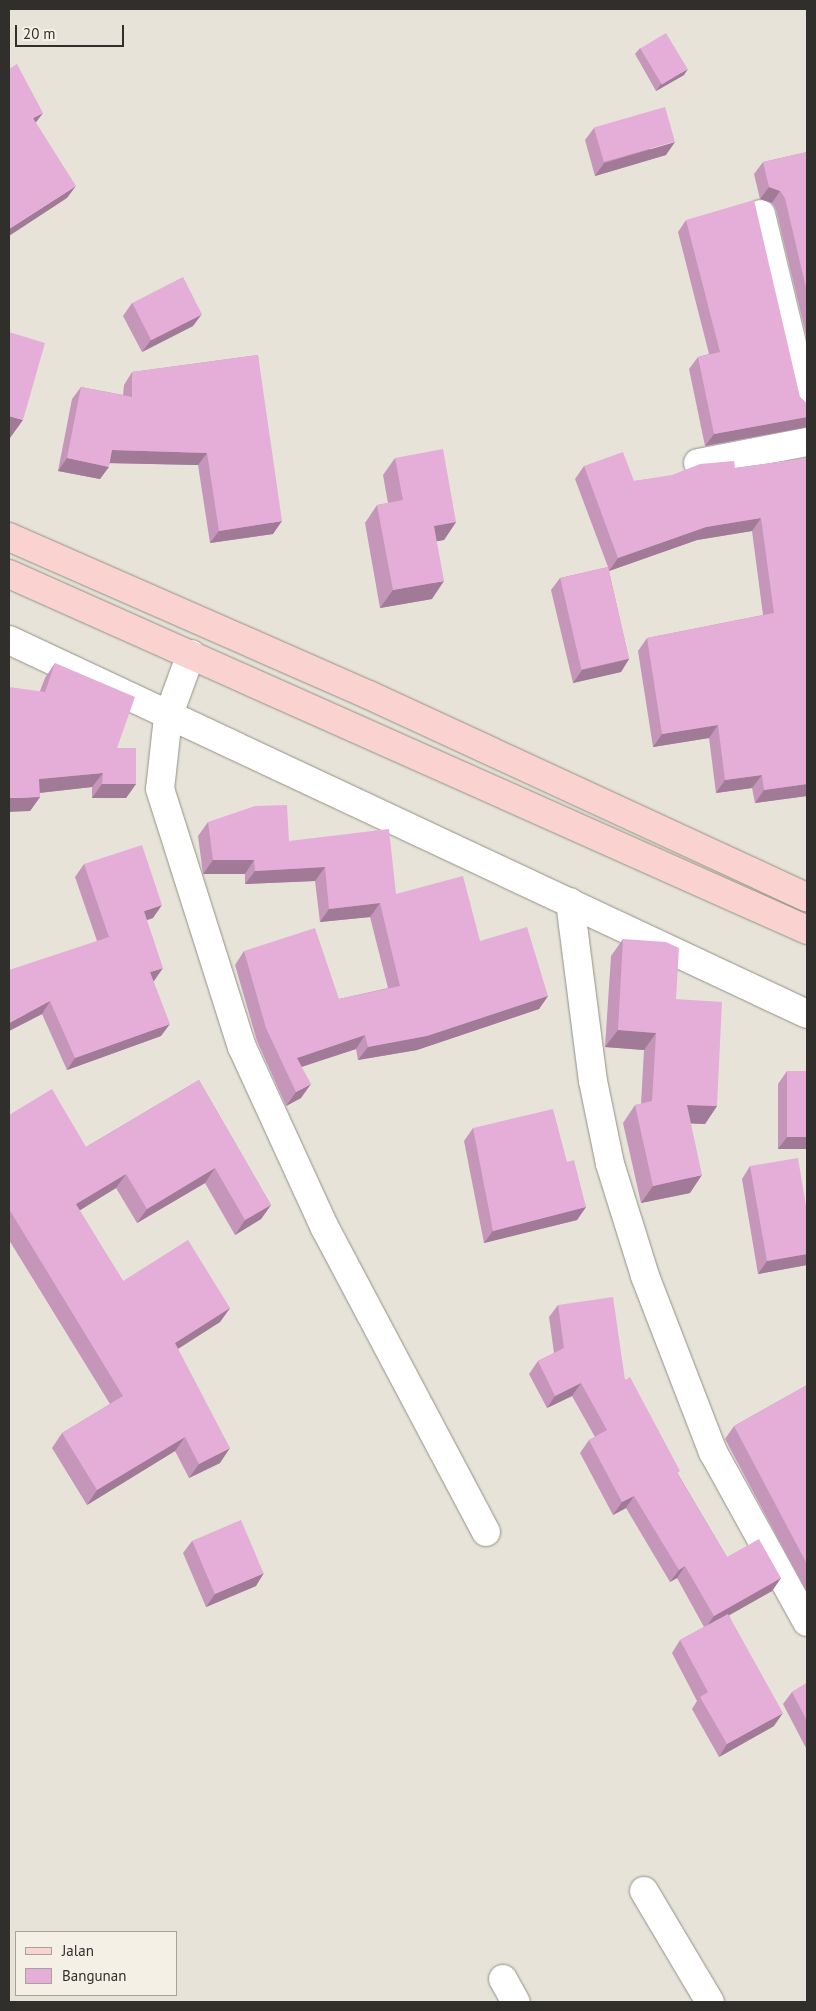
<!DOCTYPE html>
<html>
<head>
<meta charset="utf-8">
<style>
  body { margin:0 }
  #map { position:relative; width:816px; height:2011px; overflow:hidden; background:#e7e3d9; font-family:"PT Sans",sans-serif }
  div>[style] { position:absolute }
  .roads { filter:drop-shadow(0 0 1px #939086) drop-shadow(0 0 1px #939086) }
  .minor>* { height:28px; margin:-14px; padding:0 14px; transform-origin:14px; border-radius:14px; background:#fff }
  .secondary>* { height:28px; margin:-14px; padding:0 14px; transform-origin:14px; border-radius:14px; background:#fad3d0 }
  .wall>* { inset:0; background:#c596ba }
  .shaded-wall>* { inset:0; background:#a07a97 }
  .building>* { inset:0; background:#e5aed8; transform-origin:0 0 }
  span { translate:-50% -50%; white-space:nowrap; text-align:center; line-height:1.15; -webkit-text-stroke:4px #f4f0e6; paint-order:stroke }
  .frame { position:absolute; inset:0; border:10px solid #312f2c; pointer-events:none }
  .legend { position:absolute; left:15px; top:1931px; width:162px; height:65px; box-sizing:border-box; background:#f4f0e6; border:1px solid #a6a39c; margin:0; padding:6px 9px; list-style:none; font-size:15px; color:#312f2c }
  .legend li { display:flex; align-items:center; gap:10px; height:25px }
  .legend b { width:25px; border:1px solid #a6a39c }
  .scale { position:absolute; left:15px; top:25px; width:109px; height:22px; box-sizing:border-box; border:2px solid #312f2c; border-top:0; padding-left:6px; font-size:15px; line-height:18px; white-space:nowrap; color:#312f2c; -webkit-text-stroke:4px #f4f0e6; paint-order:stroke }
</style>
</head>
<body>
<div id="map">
  <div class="roads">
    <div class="minor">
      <i style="left:761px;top:214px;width:196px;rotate:76.5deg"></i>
      <i style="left:698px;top:463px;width:111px;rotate:-10.9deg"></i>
      <i style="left:9px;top:640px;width:881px;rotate:25.11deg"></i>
      <i style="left:191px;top:654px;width:67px;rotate:110.1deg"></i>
      <i style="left:168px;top:717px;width:72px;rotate:96.3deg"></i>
      <i style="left:160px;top:789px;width:271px;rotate:72.4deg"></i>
      <i style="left:242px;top:1047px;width:199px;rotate:65.4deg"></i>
      <i style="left:325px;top:1228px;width:344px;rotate:62.1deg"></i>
      <i style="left:570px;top:902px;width:180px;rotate:82.7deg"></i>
      <i style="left:593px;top:1081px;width:85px;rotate:78.4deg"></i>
      <i style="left:610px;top:1164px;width:117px;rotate:72.6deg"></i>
      <i style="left:645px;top:1276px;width:189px;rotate:68.9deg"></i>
      <i style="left:713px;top:1452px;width:194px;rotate:61.1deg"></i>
      <i style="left:644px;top:1891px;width:129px;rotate:59.3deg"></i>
      <i style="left:503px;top:1979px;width:26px;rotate:61deg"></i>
    </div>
    <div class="secondary">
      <i style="left:9px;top:537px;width:393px;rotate:23.7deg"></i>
      <i style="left:369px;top:695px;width:482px;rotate:24.8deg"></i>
      <i style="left:9px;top:574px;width:874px;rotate:24.04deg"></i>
    </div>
  </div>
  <div class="wall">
    <i style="clip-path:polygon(640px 48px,684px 75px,656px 91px,635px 54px)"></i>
    <i style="clip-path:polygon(594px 128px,666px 155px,595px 176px,585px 140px)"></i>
    <i style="clip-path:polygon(807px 152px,807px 339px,776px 210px,772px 203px,760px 199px,754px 174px,763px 162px)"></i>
    <i style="clip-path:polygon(686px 220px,800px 397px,807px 404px,807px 427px,705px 446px,689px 369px,698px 357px,709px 354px,678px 232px)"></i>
    <i style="clip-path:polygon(132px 303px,193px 326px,142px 352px,123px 316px)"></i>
    <i style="clip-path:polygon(258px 355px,273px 534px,210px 543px,198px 465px,110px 463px,100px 479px,58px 471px,72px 399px,81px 387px,123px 395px,124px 385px,132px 372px)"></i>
    <i style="clip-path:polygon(395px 458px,456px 522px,444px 540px,436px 541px,432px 599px,380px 608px,365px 523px,377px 505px,388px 503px,383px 475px)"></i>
    <i style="clip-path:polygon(807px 458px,807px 796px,755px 803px,752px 788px,716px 793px,709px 738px,653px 747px,638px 651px,647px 638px,763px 615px,752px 531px,697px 540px,609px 571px,608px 567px,629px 659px,621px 672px,573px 683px,551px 590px,560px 578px,608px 567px,575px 479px,584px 466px,634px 481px,735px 468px)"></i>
    <i style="clip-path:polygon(55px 663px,117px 748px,136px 784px,126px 798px,92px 798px,92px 787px,40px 793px,40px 797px,30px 811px,40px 691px,45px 678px)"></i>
    <i style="clip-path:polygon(208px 822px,289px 841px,396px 894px,480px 941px,548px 996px,539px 1009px,417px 1050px,358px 1060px,356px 1049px,302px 1067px,301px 1098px,286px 1106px,257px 1041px,235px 965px,244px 951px,339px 999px,388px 988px,370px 917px,320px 922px,315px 881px,245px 884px,245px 874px,203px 874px,198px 836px)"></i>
    <i style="clip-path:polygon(84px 864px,153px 918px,147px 920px,153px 981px,161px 1036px,67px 1070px,42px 1014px,9px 1031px,97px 941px,75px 877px)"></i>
    <i style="clip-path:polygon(623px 939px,676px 999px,717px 1106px,705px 1124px,691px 1123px,690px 1193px,641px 1203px,623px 1123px,635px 1105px,641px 1104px,644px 1050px,605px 1047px,611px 956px)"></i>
    <i style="clip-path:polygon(787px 1071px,807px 1071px,807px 1149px,778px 1149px,778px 1084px)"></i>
    <i style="clip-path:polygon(199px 1080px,271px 1205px,261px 1219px,235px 1235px,205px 1183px,137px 1223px,116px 1188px,79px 1210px,123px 1281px,230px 1308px,220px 1322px,178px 1349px,220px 1463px,189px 1478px,175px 1451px,87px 1505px,52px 1448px,62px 1433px,110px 1404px,9px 1240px,9px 1115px,86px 1147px)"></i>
    <i style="clip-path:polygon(473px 1128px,567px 1162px,586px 1207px,577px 1220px,484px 1243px,464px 1141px)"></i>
    <i style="clip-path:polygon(750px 1166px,807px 1212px,807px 1265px,758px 1274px,742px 1179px)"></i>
    <i style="clip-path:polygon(558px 1305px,625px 1380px,678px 1474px,727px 1557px,781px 1578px,772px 1591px,729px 1615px,774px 1726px,719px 1757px,692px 1709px,697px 1701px,672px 1653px,680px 1640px,704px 1627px,677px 1578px,670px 1582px,626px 1508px,613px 1515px,580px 1453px,589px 1440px,595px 1437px,572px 1396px,547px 1408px,529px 1374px,538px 1361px,554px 1353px,549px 1317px)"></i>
    <i style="clip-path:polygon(807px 1385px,807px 1593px,725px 1439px,734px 1426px)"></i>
    <i style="clip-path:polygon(192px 1541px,256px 1586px,206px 1607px,183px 1553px)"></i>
    <i style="clip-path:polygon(807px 1683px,807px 1750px,783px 1704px,792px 1692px)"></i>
  </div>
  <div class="shaded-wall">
    <i style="clip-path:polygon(688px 69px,684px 75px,656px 91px,661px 84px)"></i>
    <i style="clip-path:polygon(43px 113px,34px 125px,33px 118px)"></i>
    <i style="clip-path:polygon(675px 142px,666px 155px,595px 176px,604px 163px)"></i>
    <i style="clip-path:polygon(76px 186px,67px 198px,9px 236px,9px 229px)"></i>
    <i style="clip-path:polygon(769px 187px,780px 191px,772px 203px,760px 199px)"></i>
    <i style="clip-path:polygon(202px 314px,193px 326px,142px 352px,151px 340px)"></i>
    <i style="clip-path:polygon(9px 416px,23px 420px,10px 438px,9px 437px)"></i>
    <i style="clip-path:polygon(807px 417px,807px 427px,705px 446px,714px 434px)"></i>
    <i style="clip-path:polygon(112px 450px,207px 453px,198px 465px,103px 463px)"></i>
    <i style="clip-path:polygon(67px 458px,109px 467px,100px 479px,58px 471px)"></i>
    <i style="clip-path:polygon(761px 518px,752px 531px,697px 540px,609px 571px,618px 558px,706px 527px)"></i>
    <i style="clip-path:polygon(282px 521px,273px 534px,210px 543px,219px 531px)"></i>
    <i style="clip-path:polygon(456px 522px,444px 540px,421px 544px,434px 526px)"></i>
    <i style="clip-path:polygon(444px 581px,432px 599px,380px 608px,393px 590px)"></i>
    <i style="clip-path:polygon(629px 659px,621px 672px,573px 683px,582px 670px)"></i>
    <i style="clip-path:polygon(718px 725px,709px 738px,653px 747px,662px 734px)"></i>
    <i style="clip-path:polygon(103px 773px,92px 787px,29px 794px,39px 779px)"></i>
    <i style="clip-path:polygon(762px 775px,752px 788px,716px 793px,725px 780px)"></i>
    <i style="clip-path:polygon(102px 784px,136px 784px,126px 798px,92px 798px)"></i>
    <i style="clip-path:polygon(807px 784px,807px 796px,755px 803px,764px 790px)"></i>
    <i style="clip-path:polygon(40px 797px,30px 811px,9px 812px,9px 798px)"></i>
    <i style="clip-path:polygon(213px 860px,254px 860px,245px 874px,203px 874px)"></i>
    <i style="clip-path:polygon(325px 867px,315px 881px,245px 884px,255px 871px)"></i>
    <i style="clip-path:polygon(380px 903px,370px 917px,320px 922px,329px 909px)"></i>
    <i style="clip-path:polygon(162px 905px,153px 918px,135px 924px,144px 911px)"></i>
    <i style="clip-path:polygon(163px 968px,154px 981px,141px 985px,150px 972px)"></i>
    <i style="clip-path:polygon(548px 996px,539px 1009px,417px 1050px,358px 1060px,368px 1047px)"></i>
    <i style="clip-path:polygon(50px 1001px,42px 1014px,9px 1031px,9px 1023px)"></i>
    <i style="clip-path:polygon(170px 1024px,161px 1036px,67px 1070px,75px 1058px)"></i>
    <i style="clip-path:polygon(618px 1030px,656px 1033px,644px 1050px,605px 1047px)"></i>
    <i style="clip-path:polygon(365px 1035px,356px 1049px,288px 1071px,297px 1058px)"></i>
    <i style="clip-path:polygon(311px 1084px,301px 1098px,286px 1106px,296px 1092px)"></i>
    <i style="clip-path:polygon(687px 1105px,717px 1106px,705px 1124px,674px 1123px)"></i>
    <i style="clip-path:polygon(787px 1137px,807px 1137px,807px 1149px,778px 1149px)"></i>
    <i style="clip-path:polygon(215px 1168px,205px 1183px,137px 1223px,147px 1209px)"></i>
    <i style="clip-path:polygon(126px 1174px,116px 1188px,66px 1219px,76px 1204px)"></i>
    <i style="clip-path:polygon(702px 1175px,690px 1193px,641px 1203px,653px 1186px)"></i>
    <i style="clip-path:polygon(271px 1205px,261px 1219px,235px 1235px,245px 1220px)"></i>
    <i style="clip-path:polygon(586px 1207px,577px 1220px,484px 1243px,493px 1231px)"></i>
    <i style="clip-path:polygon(807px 1254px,807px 1265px,758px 1274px,767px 1261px)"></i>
    <i style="clip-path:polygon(230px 1308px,220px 1322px,165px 1357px,175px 1343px)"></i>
    <i style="clip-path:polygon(581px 1383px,572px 1396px,547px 1408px,555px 1396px)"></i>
    <i style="clip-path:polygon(185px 1437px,175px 1451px,87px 1505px,97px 1490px)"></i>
    <i style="clip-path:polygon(230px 1448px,220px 1463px,189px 1478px,199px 1464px)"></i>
    <i style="clip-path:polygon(634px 1496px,626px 1508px,613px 1515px,622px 1502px)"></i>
    <i style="clip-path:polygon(685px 1566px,677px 1578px,670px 1582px,679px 1570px)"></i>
    <i style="clip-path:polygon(264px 1573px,256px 1586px,206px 1607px,215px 1594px)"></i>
    <i style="clip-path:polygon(781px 1578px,772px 1591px,705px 1629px,714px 1616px)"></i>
    <i style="clip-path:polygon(783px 1713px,774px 1726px,719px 1757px,727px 1744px)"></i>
  </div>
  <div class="building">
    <i style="left:666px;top:33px;width:42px;height:30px;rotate:59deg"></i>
    <i style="clip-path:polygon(17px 64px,43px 113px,33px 118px,76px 186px,9px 229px,9px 69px)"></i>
    <i style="left:665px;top:107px;width:36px;height:74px;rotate:74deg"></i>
    <i style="clip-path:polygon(807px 152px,807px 292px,785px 198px,780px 191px,769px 187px,763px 162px)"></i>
    <i style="clip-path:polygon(754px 200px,800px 397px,807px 404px,807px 417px,714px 434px,698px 357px,720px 352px,686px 220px)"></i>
    <i style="left:183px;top:277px;width:42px;height:57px;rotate:63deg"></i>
    <i style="clip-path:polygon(9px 332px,45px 343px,23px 420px,9px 416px)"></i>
    <i style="clip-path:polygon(258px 355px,282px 521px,219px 531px,207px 453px,112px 450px,109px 467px,67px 458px,81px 387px,132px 397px,132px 372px)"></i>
    <i style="clip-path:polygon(443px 449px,456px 522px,434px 526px,444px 581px,393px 590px,377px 505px,403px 500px,395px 458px)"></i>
    <i style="clip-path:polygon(623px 452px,634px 481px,672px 475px,700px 464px,734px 461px,735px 468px,807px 458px,807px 784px,764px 790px,762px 775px,725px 780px,718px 725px,662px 734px,647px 638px,774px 613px,761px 518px,706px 527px,618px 558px,584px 466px)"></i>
    <i style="left:608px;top:567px;width:94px;height:49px;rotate:77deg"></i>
    <i style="clip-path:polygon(55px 663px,135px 697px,117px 748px,136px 748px,136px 784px,102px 784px,103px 773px,39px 779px,40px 797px,9px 798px,9px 687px,45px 692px)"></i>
    <i style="clip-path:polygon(287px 805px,289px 841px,389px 829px,396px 894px,463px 876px,480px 941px,527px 927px,548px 996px,427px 1036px,368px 1047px,365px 1035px,297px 1058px,311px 1084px,296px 1092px,266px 1028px,244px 951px,315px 928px,339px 999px,400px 986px,380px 903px,329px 909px,325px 867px,255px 871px,254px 860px,213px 860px,208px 822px,255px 806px)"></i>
    <i style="clip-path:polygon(142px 845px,162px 905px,144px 911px,163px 968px,150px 972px,170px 1024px,75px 1058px,50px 1001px,9px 1023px,9px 970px,109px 937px,84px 864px)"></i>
    <i style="clip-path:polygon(623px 939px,666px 942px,679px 948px,676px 999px,722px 1002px,717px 1106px,687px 1105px,702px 1175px,653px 1186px,635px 1105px,652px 1101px,656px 1033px,618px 1030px)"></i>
    <i style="left:787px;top:1071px;width:20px;height:66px"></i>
    <i style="clip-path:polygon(199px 1080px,271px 1205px,245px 1220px,215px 1168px,147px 1209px,126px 1174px,76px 1204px,123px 1281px,188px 1240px,230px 1308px,175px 1343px,230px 1448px,199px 1464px,185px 1437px,97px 1490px,62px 1433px,123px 1396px,9px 1209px,9px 1115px,52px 1089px,86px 1147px)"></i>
    <i style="clip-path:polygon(553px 1109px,567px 1162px,574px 1160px,586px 1207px,493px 1231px,473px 1128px)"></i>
    <i style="clip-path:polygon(798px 1158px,807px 1212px,807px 1254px,767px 1261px,750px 1166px)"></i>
    <i style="clip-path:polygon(613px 1297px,625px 1380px,630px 1377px,680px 1471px,677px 1473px,727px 1557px,759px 1539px,781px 1578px,714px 1616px,685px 1566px,679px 1570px,634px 1496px,622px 1502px,589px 1440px,607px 1430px,581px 1383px,555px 1396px,538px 1361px,564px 1348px,558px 1305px)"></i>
    <i style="clip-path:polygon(807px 1385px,807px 1564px,734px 1426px)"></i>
    <i style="left:241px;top:1520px;width:58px;height:53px;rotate:67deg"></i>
    <i style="clip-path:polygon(728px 1614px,783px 1713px,727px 1744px,700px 1697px,708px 1692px,680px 1640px)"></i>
    <i style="clip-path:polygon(807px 1683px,807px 1721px,792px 1692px)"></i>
  </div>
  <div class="frame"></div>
  <ul class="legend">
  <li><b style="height:6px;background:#fad3d0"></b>Jalan</li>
  <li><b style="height:14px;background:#e5aed8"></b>Bangunan</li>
  </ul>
  <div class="scale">20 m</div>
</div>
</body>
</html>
